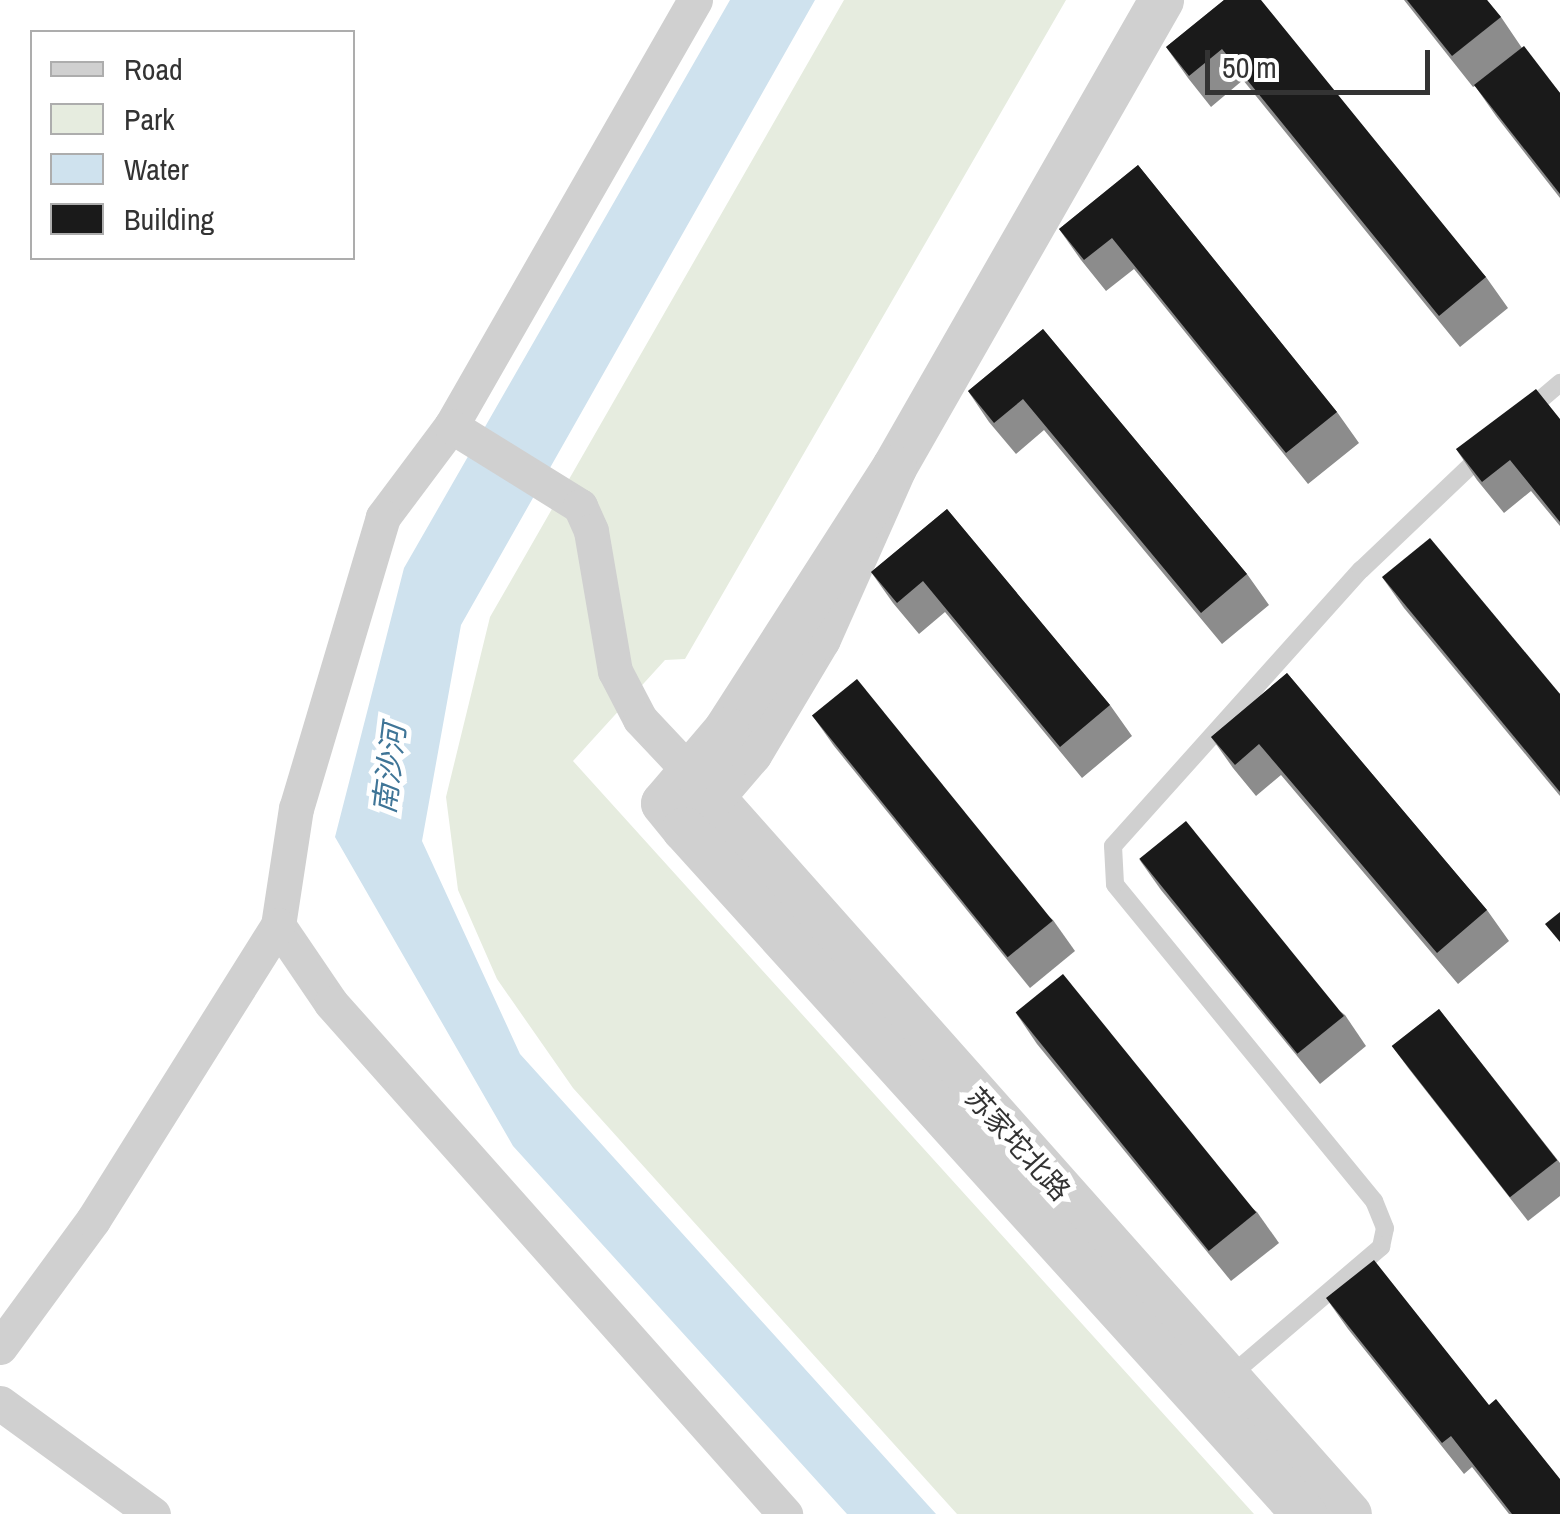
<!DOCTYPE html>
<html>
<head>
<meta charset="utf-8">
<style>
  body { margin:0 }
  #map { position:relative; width:1560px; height:1514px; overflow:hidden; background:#fff; font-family:"Archivo Narrow","Noto Sans SC",sans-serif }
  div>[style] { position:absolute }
  .green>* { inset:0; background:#e6ecdf }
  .water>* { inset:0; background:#cfe2ee }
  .service>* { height:18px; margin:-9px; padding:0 9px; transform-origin:9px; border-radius:9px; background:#d0d0d0 }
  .minor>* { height:35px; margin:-17.5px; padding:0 17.5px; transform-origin:17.5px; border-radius:17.5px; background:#d0d0d0 }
  .tertiary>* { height:45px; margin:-22.5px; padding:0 22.5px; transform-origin:22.5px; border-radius:22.5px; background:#d0d0d0 }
  .wall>* { inset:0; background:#8c8c8c }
  .building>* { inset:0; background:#1a1a1a; transform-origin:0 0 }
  span { translate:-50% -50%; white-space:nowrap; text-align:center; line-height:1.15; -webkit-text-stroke:10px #fff; paint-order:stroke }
  .street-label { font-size:28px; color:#333 }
  .water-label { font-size:30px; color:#3f7597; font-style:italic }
  .legend { position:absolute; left:30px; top:30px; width:325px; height:230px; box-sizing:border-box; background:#fff; border:2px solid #adadad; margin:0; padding:12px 18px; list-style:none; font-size:30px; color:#333 }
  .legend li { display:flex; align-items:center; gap:20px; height:50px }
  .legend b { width:50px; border:2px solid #adadad }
  .scale { position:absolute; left:1205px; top:50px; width:225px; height:45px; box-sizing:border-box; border:5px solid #333; border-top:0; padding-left:12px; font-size:30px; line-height:35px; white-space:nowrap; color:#333; -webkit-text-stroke:8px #fff; paint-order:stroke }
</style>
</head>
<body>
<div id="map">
  <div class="green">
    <i style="clip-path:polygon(844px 0,1066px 0,685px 659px,665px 660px,573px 761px,1254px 1514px,957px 1514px,573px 1088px,497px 979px,458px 890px,446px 797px,490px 617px)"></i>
  </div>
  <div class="water">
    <i style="clip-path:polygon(730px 0,815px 0,461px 625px,422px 841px,520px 1054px,936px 1514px,847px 1514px,513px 1146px,335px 837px,404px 568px)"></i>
  </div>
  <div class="service">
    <i style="left:1526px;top:412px;width:45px;rotate:-40.5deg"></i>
    <i style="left:1230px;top:1376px;width:199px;rotate:-40.5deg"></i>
    <i style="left:1381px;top:1247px;width:19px;rotate:-78deg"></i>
    <i style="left:1385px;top:1228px;width:29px;rotate:-112deg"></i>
    <i style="left:1374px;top:1201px;width:409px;rotate:-129.3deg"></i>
    <i style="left:1115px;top:884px;width:38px;rotate:-93deg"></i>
    <i style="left:1113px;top:846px;width:371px;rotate:-48.1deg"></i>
    <i style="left:1361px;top:570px;width:173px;rotate:-43.6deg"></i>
  </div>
  <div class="minor">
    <i style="left:695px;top:0;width:491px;rotate:119.8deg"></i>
    <i style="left:451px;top:426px;width:114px;rotate:126.8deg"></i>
    <i style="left:383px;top:517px;width:304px;rotate:106.6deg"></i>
    <i style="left:296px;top:808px;width:118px;rotate:98.7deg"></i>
    <i style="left:278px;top:925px;width:94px;rotate:55.8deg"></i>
    <i style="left:331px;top:1003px;width:684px;rotate:48.38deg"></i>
    <i style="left:451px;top:426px;width:152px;rotate:31.8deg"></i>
    <i style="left:580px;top:506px;width:27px;rotate:66deg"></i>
    <i style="left:591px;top:531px;width:142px;rotate:80.3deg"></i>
    <i style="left:615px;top:671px;width:54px;rotate:62.5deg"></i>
    <i style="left:640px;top:719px;width:73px;rotate:46.7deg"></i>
    <i style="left:0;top:1347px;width:157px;rotate:-53.8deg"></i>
    <i style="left:93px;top:1220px;width:348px;rotate:-57.9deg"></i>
    <i style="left:0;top:1403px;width:189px;rotate:36deg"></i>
  </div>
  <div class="tertiary">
    <i style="left:894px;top:467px;width:538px;rotate:-60.24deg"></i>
    <i style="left:696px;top:779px;width:983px;rotate:48.38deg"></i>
    <i style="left:684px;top:829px;width:101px;rotate:-49.4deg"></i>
    <i style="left:750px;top:752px;width:133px;rotate:-59.2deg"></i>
    <i style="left:818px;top:638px;width:187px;rotate:-66deg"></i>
    <i style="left:894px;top:467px;width:311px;rotate:122.7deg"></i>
    <i style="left:726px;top:729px;width:97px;rotate:130.4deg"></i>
    <i style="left:663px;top:803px;width:33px;rotate:51deg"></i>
    <i style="left:684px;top:829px;width:924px;rotate:47.85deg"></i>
  </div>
  <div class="wall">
    <i style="clip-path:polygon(1224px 0,1486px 277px,1508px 308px,1460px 347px,1243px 80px,1211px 107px,1188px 78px,1166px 47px)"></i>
    <i style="clip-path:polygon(1404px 0,1487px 0,1501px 17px,1522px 48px,1560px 93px,1560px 198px,1496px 116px,1475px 86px,1473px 87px)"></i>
    <i style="clip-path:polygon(1138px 165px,1337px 412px,1359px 443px,1308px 484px,1134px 269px,1106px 291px,1081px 260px,1059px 229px)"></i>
    <i style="clip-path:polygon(1043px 329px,1247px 574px,1269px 605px,1222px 644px,1044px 430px,1016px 454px,989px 422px,968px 391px)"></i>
    <i style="clip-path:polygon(1560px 419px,1560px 526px,1531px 491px,1504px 513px,1477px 480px,1456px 449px)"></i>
    <i style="clip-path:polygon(947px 509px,1110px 705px,1132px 736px,1082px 778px,945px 612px,919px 634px,893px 603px,871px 572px)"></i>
    <i style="clip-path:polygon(1382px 577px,1560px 694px,1560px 796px,1404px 608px)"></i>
    <i style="clip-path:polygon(1287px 673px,1487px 910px,1509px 941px,1458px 984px,1281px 775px,1256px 796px,1233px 768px,1211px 737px)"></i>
    <i style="clip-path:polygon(812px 715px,1053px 920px,1075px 951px,1030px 988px,834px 746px)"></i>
    <i style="clip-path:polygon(1139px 859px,1345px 1015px,1366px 1046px,1320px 1084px,1161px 890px)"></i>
    <i style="clip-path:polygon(1439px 1009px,1560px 1163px,1560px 1196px,1528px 1221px,1409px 1069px,1392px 1046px)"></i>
    <i style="clip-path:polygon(1016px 1013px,1257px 1212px,1279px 1243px,1231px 1281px,1037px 1044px)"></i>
    <i style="clip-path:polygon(1326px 1298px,1560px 1514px,1509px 1514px,1472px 1467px,1464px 1474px,1348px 1329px)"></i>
  </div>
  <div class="building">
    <i style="clip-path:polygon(1224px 0,1261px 0,1486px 277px,1439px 316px,1222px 49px,1189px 76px,1166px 47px)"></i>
    <i style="clip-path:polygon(1407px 0,1487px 0,1501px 17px,1452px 56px)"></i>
    <i style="clip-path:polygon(1524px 46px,1560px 93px,1560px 194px,1474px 85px)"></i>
    <i style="clip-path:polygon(1138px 165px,1337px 412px,1286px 453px,1112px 238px,1084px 260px,1059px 229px)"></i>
    <i style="clip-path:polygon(1043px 329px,1247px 574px,1201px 613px,1023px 399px,994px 423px,968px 391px)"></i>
    <i style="clip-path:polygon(1536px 389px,1560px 419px,1560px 522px,1510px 460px,1482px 482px,1456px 449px)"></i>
    <i style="clip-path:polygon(947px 509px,1110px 705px,1060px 747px,923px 581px,897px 603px,871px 572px)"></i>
    <i style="clip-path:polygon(1430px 538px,1560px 694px,1560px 792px,1382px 577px)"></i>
    <i style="clip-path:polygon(1287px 673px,1487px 910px,1437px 953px,1259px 744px,1235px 765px,1211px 737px)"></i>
    <i style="left:857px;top:679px;width:311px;height:58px;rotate:51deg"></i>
    <i style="left:1186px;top:821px;width:251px;height:60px;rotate:51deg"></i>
    <i style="clip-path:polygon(1560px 912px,1560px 942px,1545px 924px)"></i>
    <i style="left:1063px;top:974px;width:307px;height:61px;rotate:51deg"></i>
    <i style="left:1439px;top:1009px;width:192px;height:60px;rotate:52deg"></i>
    <i style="clip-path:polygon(1374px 1260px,1489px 1405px,1496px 1399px,1560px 1479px,1560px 1514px,1512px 1514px,1451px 1436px,1442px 1443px,1326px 1298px)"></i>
  </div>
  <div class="street-label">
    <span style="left:1018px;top:1144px;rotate:48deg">苏家坨北路</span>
  </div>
  <div class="water-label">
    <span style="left:389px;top:769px;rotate:-83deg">南沙河</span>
  </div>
  <ul class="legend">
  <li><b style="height:12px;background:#d0d0d0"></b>Road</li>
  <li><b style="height:28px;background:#e6ecdf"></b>Park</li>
  <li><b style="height:28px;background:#cfe2ee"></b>Water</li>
  <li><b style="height:28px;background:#1a1a1a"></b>Building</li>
  </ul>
  <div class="scale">50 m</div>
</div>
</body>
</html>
